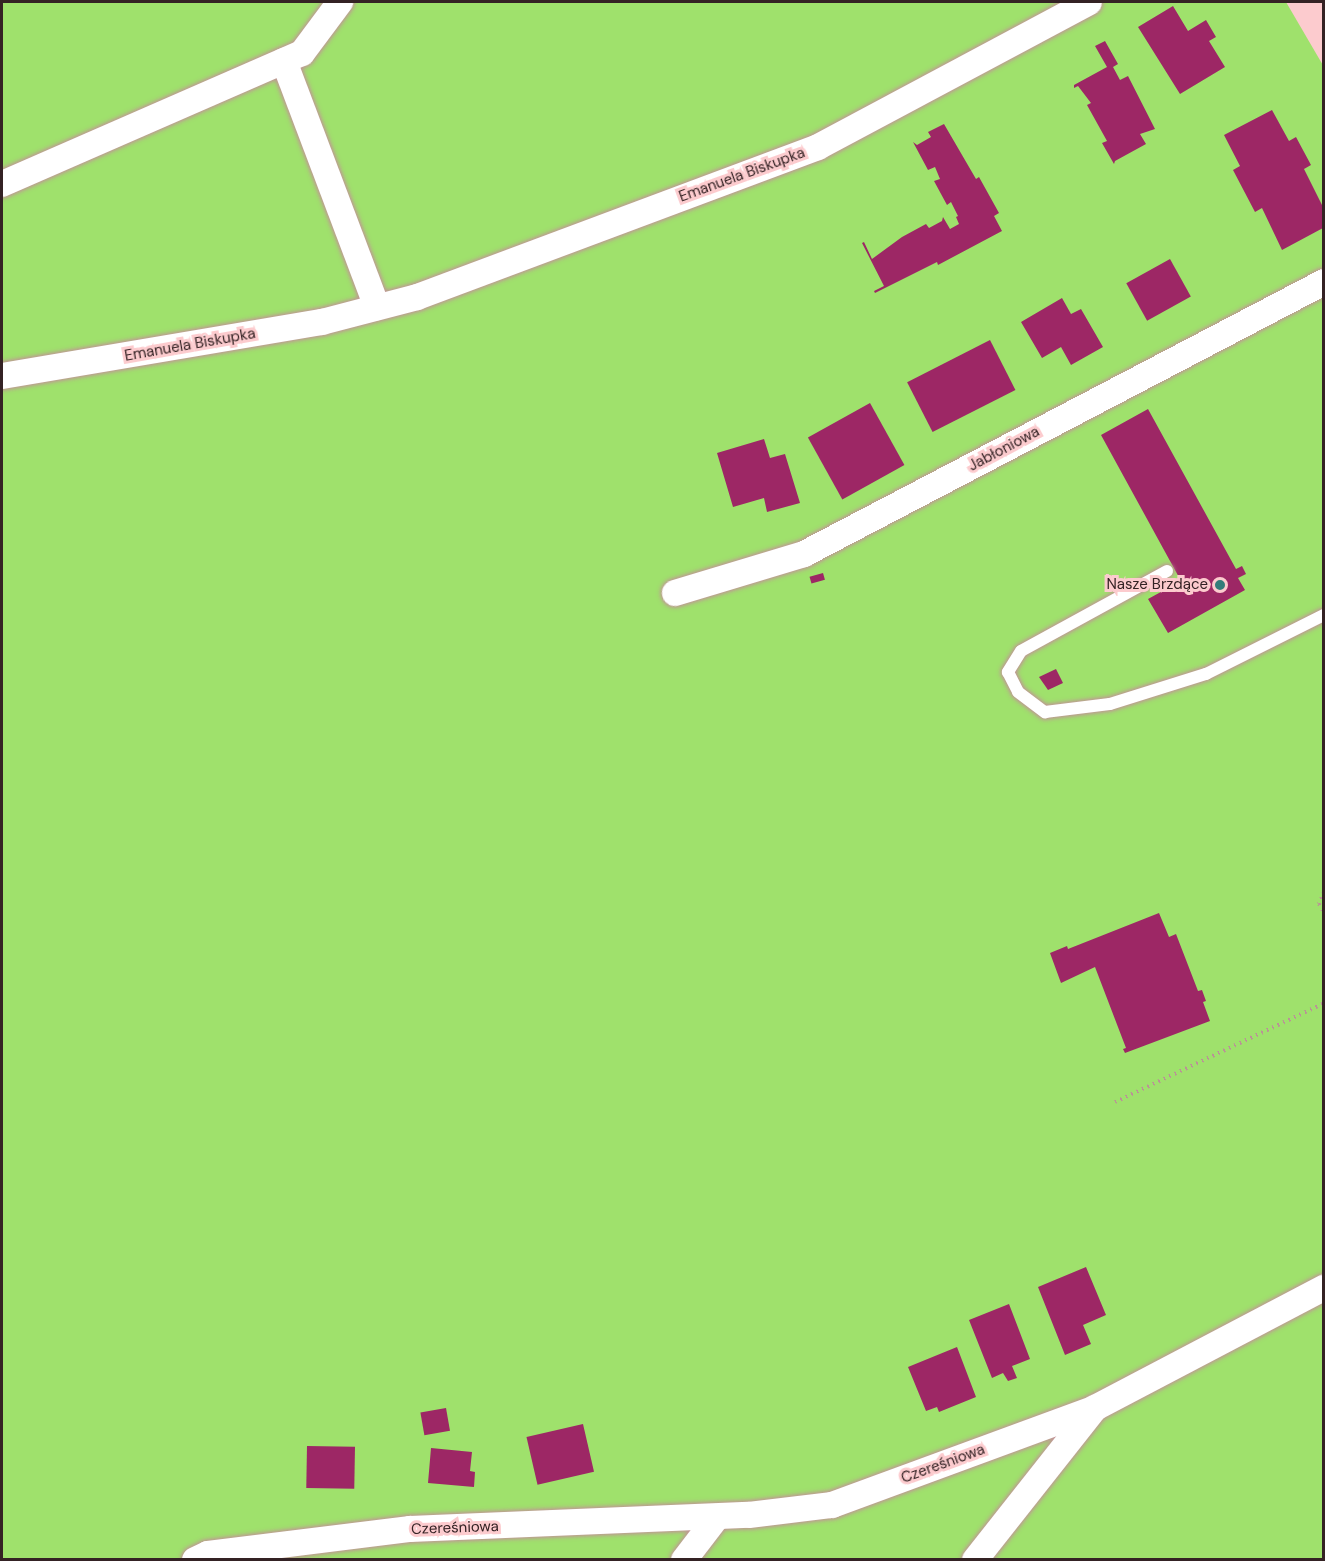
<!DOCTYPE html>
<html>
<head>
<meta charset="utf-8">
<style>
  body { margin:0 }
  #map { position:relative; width:1325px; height:1561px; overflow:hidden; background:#fccbce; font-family:"DM Sans",sans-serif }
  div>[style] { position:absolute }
  .green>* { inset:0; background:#9fe16c }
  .building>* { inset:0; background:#9d2765; transform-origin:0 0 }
  .path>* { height:4px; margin-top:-2px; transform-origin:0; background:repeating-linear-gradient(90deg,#ba9396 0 1.5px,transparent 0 6px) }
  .roads { filter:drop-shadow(0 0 2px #c19397) drop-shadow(0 0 2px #c19397) }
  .service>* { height:12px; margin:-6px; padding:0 6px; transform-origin:6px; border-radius:6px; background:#fff }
  .minor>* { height:26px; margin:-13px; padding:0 13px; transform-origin:13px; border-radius:13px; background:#fff }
  .dots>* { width:16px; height:16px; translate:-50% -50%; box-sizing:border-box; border:3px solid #fccbce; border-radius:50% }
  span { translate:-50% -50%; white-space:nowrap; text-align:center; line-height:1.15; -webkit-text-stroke:6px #fccbce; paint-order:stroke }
  .street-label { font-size:15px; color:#342224 }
  .poi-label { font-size:15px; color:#342224 }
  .right { translate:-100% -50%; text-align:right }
  .frame { position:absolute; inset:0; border:3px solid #342224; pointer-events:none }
</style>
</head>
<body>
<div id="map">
  <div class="green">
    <i style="clip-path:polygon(2px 2px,1286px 2px,1324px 67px,1323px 1559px,2px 1559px)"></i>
  </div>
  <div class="building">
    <i style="clip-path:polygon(1173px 6px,1188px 31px,1206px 20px,1216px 37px,1209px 41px,1225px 67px,1180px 94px,1138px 27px)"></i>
    <i style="clip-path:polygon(1105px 41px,1118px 64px,1113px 67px,1120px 80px,1128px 76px,1155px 129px,1140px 134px,1146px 144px,1115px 161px,1114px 164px,1102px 143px,1107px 141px,1087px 105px,1091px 103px,1078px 86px,1074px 88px,1074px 85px,1107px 67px,1095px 46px)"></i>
    <i style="clip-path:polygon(1272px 110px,1289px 141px,1296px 137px,1311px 165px,1304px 169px,1323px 207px,1323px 228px,1282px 250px,1262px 208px,1255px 212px,1233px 170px,1240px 166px,1224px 135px)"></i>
    <i style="clip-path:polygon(944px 124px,976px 179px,979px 177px,999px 213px,994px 216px,1002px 231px,938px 265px,937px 262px,875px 293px,874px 291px,884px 286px,862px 243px,864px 242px,872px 259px,902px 237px,926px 224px,929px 228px,942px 221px,943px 217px,950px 229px,959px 224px,956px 217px,958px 216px,951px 202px,947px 205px,934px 181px,940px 179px,935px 167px,928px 170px,913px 142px,917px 145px,931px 137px,928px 132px)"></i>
    <i style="left:1170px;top:259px;width:43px;height:50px;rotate:61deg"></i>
    <i style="clip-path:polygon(1062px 298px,1071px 314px,1081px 309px,1103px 347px,1071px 365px,1061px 347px,1042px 358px,1021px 322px)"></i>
    <i style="left:990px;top:340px;width:56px;height:93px;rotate:63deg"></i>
    <i style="left:870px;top:403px;width:71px;height:71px;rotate:61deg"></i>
    <i style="clip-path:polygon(1148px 409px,1236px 569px,1242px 566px,1246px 574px,1238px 578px,1245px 590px,1168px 633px,1148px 599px,1181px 581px,1101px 435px)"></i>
    <i style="clip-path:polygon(764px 439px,770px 458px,785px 454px,800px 503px,767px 512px,764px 498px,733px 507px,717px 453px)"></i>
    <i style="left:823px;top:573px;width:7px;height:14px;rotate:74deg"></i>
    <i style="clip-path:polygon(1056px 669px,1063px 683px,1048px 690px,1039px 677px)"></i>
    <i style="clip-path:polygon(1159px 913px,1169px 937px,1176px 934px,1198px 991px,1202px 990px,1206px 1001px,1203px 1002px,1210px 1021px,1125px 1053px,1123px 1049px,1126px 1048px,1095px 967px,1061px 983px,1050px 953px,1067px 946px,1068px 949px)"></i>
    <i style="clip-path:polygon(1086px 1267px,1106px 1315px,1083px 1325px,1091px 1344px,1065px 1355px,1038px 1287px)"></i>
    <i style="clip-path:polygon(1009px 1304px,1030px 1359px,1012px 1366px,1017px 1378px,1008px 1381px,1003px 1373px,992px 1378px,969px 1320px)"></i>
    <i style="clip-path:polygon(957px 1347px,976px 1397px,939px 1412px,937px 1407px,926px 1411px,908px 1367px)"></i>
    <i style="left:446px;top:1408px;width:23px;height:26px;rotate:80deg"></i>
    <i style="left:583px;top:1424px;width:49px;height:58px;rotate:77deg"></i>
    <i style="left:307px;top:1446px;width:48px;height:42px;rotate:1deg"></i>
    <i style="clip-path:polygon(431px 1448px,472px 1452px,470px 1471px,475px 1472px,474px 1487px,428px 1483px)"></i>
  </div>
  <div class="path">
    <i style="left:1324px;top:892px;width:13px;rotate:113deg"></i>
    <i style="left:1319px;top:904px;width:9px;rotate:58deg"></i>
    <i style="left:1115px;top:1102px;width:231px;rotate:-25.3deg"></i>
  </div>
  <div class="roads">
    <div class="service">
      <i style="left:1167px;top:571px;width:166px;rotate:151.3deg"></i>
      <i style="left:1021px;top:651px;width:25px;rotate:122deg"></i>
      <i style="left:1008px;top:672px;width:22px;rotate:63deg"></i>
      <i style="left:1018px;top:692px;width:34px;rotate:37deg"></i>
      <i style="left:1045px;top:712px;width:65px;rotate:-7deg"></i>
      <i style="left:1110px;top:704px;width:101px;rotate:-17.4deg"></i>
      <i style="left:1206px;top:674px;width:132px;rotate:-26.6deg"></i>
    </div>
    <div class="minor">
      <i style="left:284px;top:61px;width:263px;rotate:69.3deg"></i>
      <i style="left:2px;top:184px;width:327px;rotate:-23.6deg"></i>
      <i style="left:302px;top:53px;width:64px;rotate:-53.3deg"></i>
      <i style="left:2px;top:376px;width:325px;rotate:-9.6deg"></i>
      <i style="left:322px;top:322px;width:98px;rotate:-14.7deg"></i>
      <i style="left:417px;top:297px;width:428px;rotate:-20.5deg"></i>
      <i style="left:818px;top:147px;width:307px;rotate:-28.1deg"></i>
      <i style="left:675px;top:593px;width:135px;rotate:-16.8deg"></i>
      <i style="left:804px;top:554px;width:587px;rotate:-27.61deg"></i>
      <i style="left:195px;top:1560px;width:14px;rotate:-25deg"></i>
      <i style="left:208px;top:1554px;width:204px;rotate:-7.1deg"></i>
      <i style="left:410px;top:1529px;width:339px;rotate:-2.4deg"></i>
      <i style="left:749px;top:1515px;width:84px;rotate:-6.9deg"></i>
      <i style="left:832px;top:1505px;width:280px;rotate:-20.2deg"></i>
      <i style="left:1095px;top:1408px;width:259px;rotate:-27.7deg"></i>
      <i style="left:684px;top:1560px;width:54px;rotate:-52.5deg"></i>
      <i style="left:975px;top:1560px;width:194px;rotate:-51.7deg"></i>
    </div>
  </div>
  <div class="dots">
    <i style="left:1220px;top:585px;background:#337c7a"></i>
  </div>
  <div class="street-label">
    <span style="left:742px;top:175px;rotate:-20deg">Emanuela Biskupka</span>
    <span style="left:190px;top:345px;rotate:-10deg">Emanuela Biskupka</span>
    <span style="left:1004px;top:449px;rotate:-28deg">Jabłoniowa</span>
    <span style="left:943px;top:1464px;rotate:-20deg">Czereśniowa</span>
    <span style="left:455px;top:1528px;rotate:-2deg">Czereśniowa</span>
  </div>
  <div class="poi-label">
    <span class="right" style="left:1208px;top:585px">Nasze Brzdące</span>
  </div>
  <div class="frame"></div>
</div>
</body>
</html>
